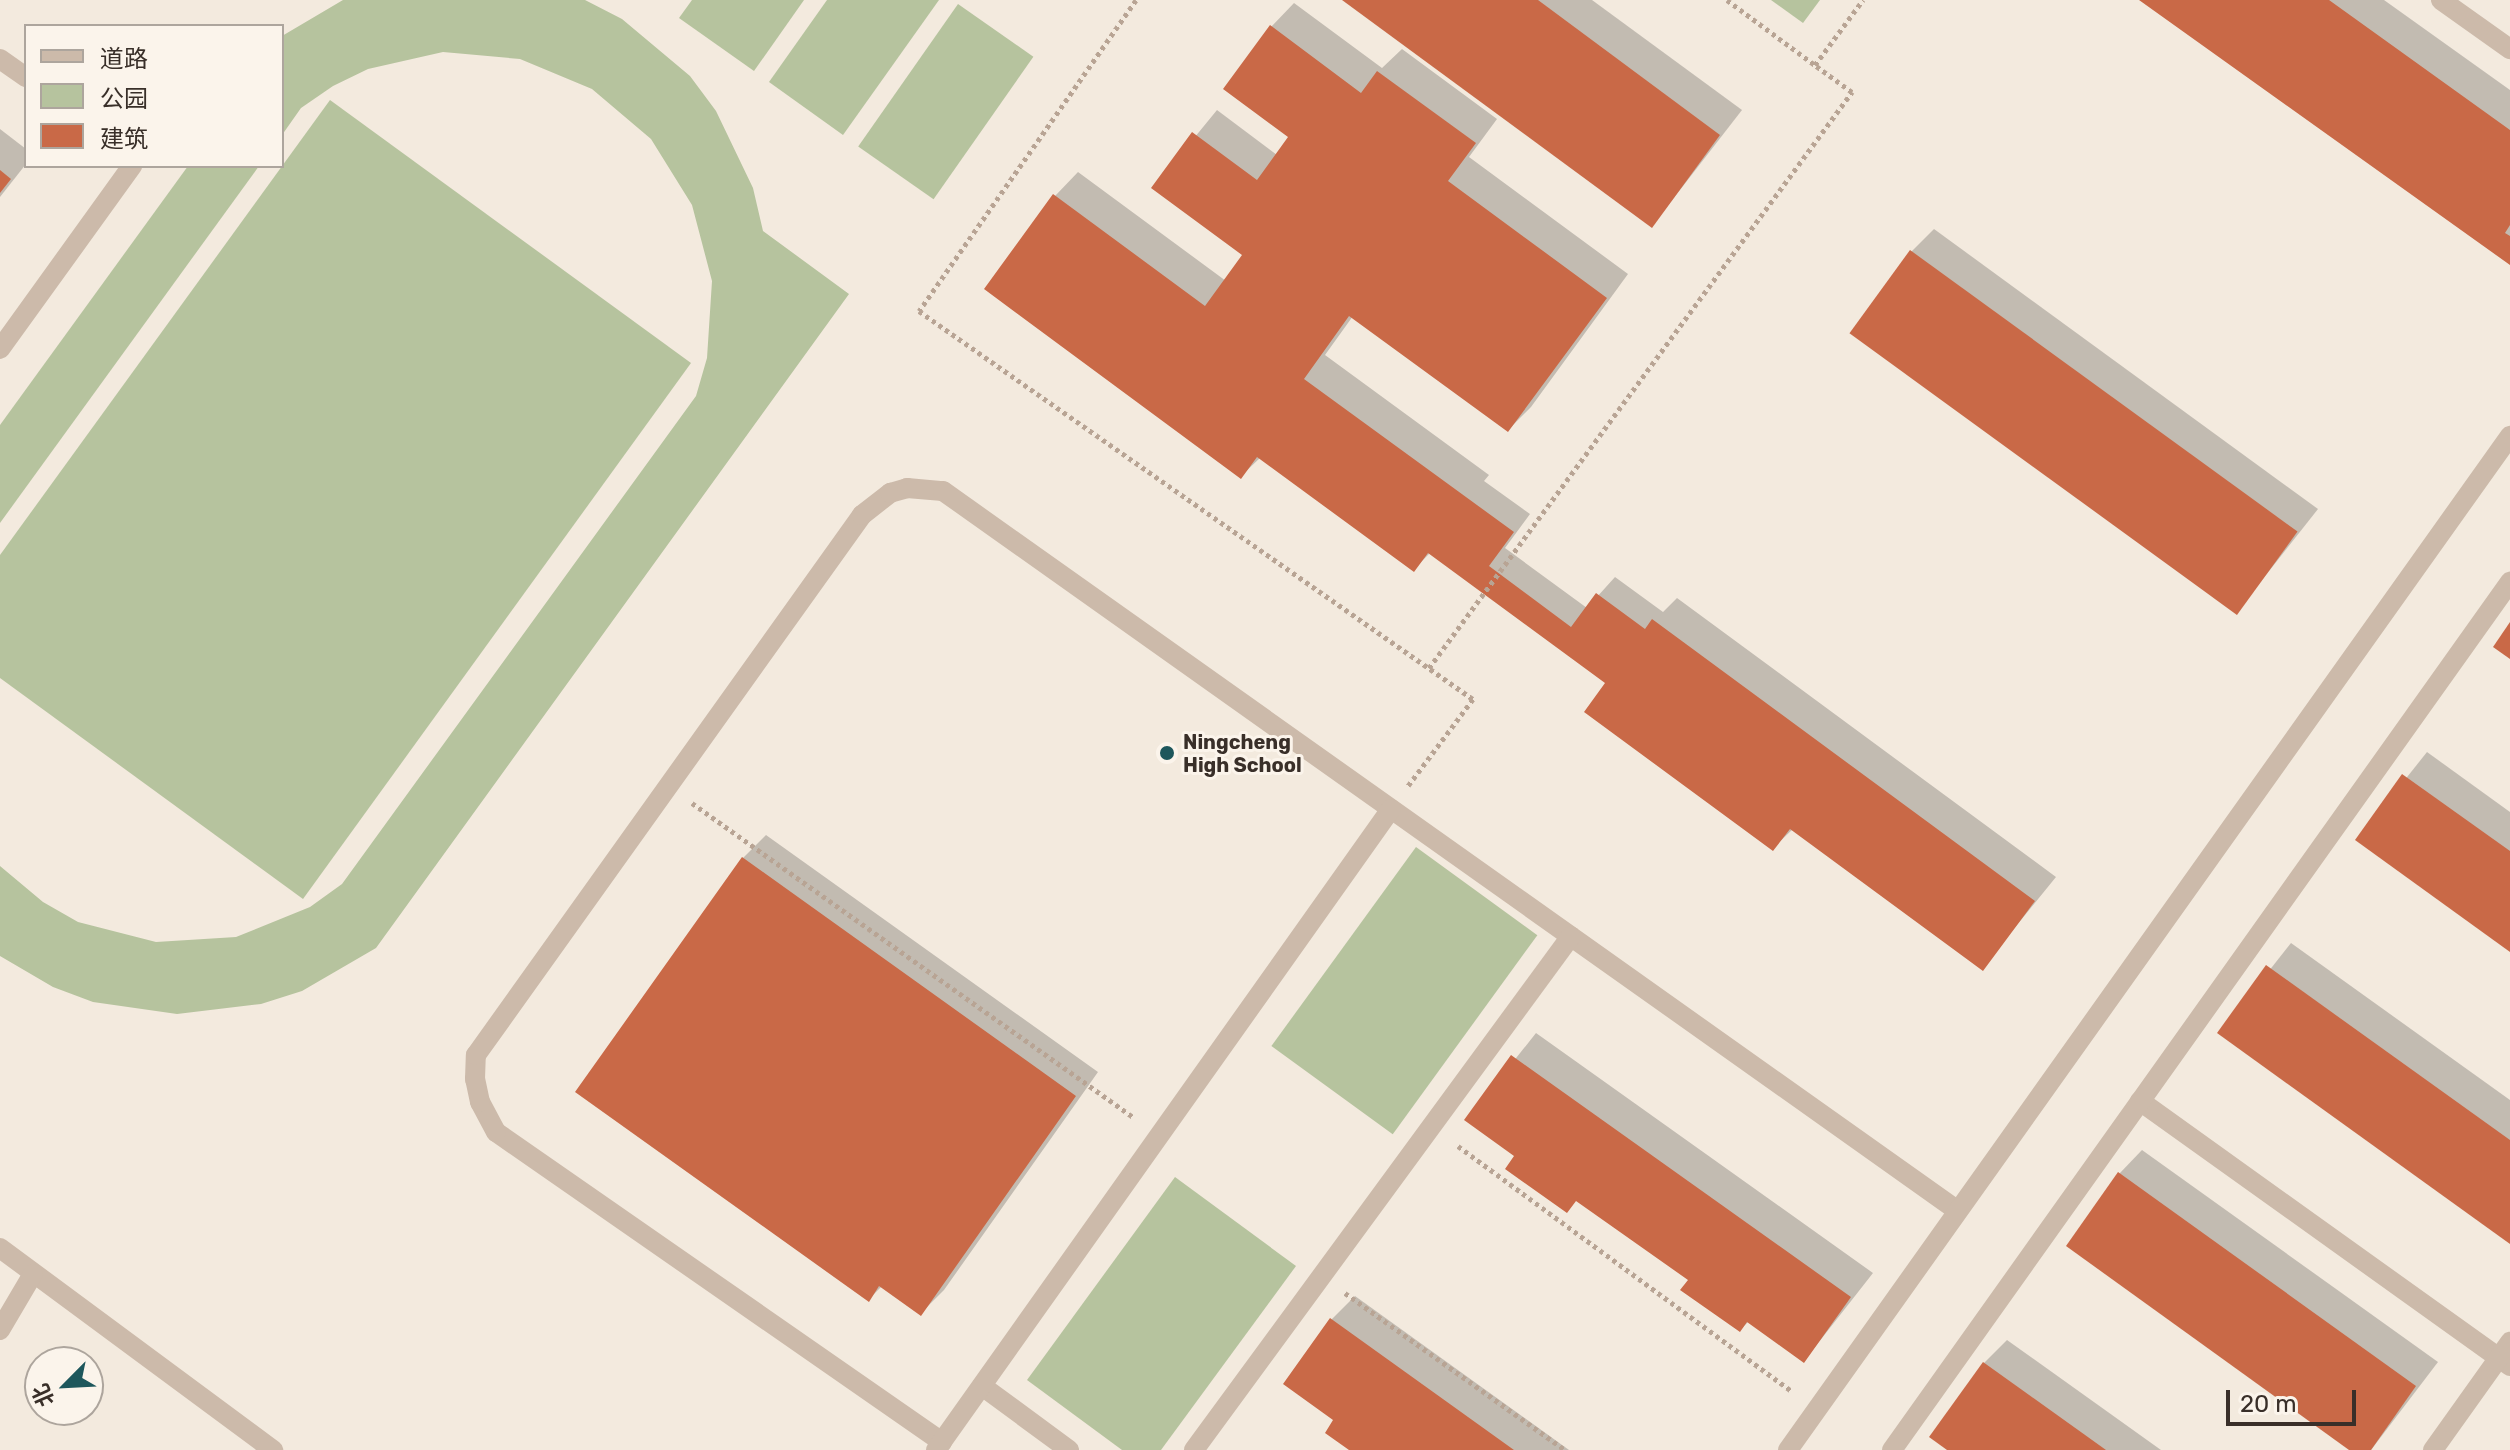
<!DOCTYPE html>
<html>
<head>
<meta charset="utf-8">
<style>
  body { margin:0 }
  #map { position:relative; width:2510px; height:1450px; overflow:hidden; background:#f3eade; font-family:Rubik,"Noto Sans SC",sans-serif }
  div>[style] { position:absolute }
  .green>* { inset:0; background:#b6c39e; transform-origin:0 0 }
  .shadow>* { inset:0; background:#0003 }
  .building>* { inset:0; background:#c96947; transform-origin:0 0 }
  .path>* { height:5px; margin-top:-2.5px; transform-origin:0; background:repeating-linear-gradient(90deg,#b8a494 0 4px,transparent 0 8px) }
  .minor>* { height:20px; margin:-10px; padding:0 10px; transform-origin:10px; border-radius:10px; background:#ccbaaa }
  .dots>* { width:22px; height:22px; translate:-50% -50%; box-sizing:border-box; border:4px solid #fbf4eb; border-radius:50% }
  span { translate:-50% -50%; white-space:nowrap; text-align:center; line-height:1.15; -webkit-text-stroke:6px #fbf4eb; paint-order:stroke }
  .poi-label { font-size:20px; color:#392f29; font-weight:700 }
  .left { translate:0 -50%; text-align:left }
  .legend { position:absolute; left:24px; top:24px; width:260px; height:144px; box-sizing:border-box; background:#fbf4eb; border:2px solid #ada59d; margin:0; padding:10px 14px; list-style:none; font-size:24px; color:#392f29 }
  .legend li { display:flex; align-items:center; gap:16px; height:40px }
  .legend b { width:40px; border:2px solid #ada59d }
  .north { position:absolute; left:24px; top:1346px; width:80px; height:80px; box-sizing:border-box; background:#fbf4eb; border:2px solid #ada59d; border-radius:50%; rotate:246deg; font-size:22px; font-weight:700; line-height:32px; text-align:center; color:#392f29 }
  .north::after { content:''; display:block; margin:auto; width:28px; height:36px; background:#1e575c; clip-path:polygon(50% 0,100% 100%,50% 72%,0 100%) }
  .scale { position:absolute; left:2226px; top:1390px; width:130px; height:36px; box-sizing:border-box; border:4px solid #392f29; border-top:0; padding-left:10px; font-size:24px; line-height:28px; white-space:nowrap; color:#392f29; -webkit-text-stroke:6px #fbf4eb; paint-order:stroke }
</style>
</head>
<body>
<div id="map">
  <div class="green">
    <i style="clip-path:polygon(343px 0,585px 0,622px 19px,690px 76px,716px 111px,753px 188px,763px 231px,849px 294px,376px 948px,302px 991px,261px 1004px,177px 1014px,93px 1002px,53px 987px,0 956px,0 866px,43px 902px,78px 922px,156px 942px,236px 937px,310px 907px,342px 884px,696px 396px,707px 358px,712px 281px,692px 205px,651px 139px,592px 89px,520px 59px,443px 52px,368px 69px,333px 86px,301px 108px,282px 135px,282px 36px)"></i>
    <i style="clip-path:polygon(692px 0,804px 0,754px 71px,679px 18px)"></i>
    <i style="clip-path:polygon(827px 0,939px 0,843px 135px,769px 82px)"></i>
    <i style="clip-path:polygon(1771px 0,1820px 0,1803px 23px)"></i>
    <i style="left:958px;top:4px;width:92px;height:174px;rotate:35deg"></i>
    <i style="clip-path:polygon(330px 100px,691px 363px,303px 899px,0 678px,0 555px)"></i>
    <i style="clip-path:polygon(188px 166px,259px 166px,0 523px,0 425px)"></i>
    <i style="left:1416px;top:847px;width:150px;height:246px;rotate:36deg"></i>
    <i style="clip-path:polygon(1175px 1177px,1296px 1266px,1161px 1450px,1122px 1450px,1027px 1380px)"></i>
  </div>
  <div class="shadow">
    <i style="clip-path:polygon(1345px 0,1592px 0,1742px 110px,1652px 226px)"></i>
    <i style="clip-path:polygon(2143px 0,2384px 0,2510px 90px,2510px 262px)"></i>
    <i style="clip-path:polygon(1294px 3px,1382px 68px,1402px 49px,1497px 119px,1469px 157px,1628px 274px,1531px 407px,1508px 430px,1353px 316px,1325px 355px,1489px 475px,1484px 481px,1530px 514px,1505px 548px,1587px 608px,1615px 577px,1663px 612px,1677px 598px,2056px 877px,1982px 968px,1793px 829px,1773px 848px,1613px 676px,1431px 552px,1414px 569px,1261px 457px,1241px 476px,1055px 196px,1078px 172px,1226px 281px,1245px 255px,1154px 187px,1217px 110px,1277px 155px,1291px 136px,1271px 27px)"></i>
    <i style="clip-path:polygon(0 129px,26px 149px,26px 164px,0 197px)"></i>
    <i style="clip-path:polygon(1934px 229px,2318px 509px,2236px 613px,1911px 252px)"></i>
    <i style="clip-path:polygon(2427px 752px,2510px 812px,2510px 950px,2357px 840px)"></i>
    <i style="clip-path:polygon(766px 835px,1098px 1072px,944px 1290px,921px 1313px,882px 1286px,869px 1299px,743px 858px)"></i>
    <i style="clip-path:polygon(2291px 943px,2510px 1100px,2510px 1242px,2220px 1033px)"></i>
    <i style="clip-path:polygon(1536px 1033px,1873px 1273px,1804px 1361px,1749px 1321px,1740px 1330px,1690px 1280px,1467px 1120px)"></i>
    <i style="clip-path:polygon(2142px 1150px,2438px 1362px,2371px 1450px,2352px 1450px,2119px 1174px)"></i>
    <i style="clip-path:polygon(1355px 1296px,1569px 1450px,1352px 1450px,1336px 1420px,1332px 1319px)"></i>
    <i style="clip-path:polygon(2007px 1340px,2161px 1450px,1950px 1450px,1984px 1363px)"></i>
  </div>
  <div class="building">
    <i style="clip-path:polygon(1342px 0,1538px 0,1720px 135px,1652px 228px)"></i>
    <i style="clip-path:polygon(2139px 0,2329px 0,2510px 130px,2510px 225px,2505px 233px,2510px 236px,2510px 265px)"></i>
    <i style="clip-path:polygon(1270px 25px,1361px 93px,1377px 71px,1476px 143px,1448px 181px,1607px 298px,1508px 432px,1349px 316px,1304px 379px,1514px 532px,1489px 566px,1571px 627px,1596px 593px,1645px 629px,1652px 619px,2035px 901px,1983px 971px,1790px 829px,1773px 851px,1584px 712px,1605px 683px,1428px 553px,1414px 572px,1257px 457px,1241px 479px,984px 289px,1053px 194px,1205px 306px,1242px 255px,1151px 188px,1192px 132px,1257px 180px,1288px 137px,1223px 89px)"></i>
    <i style="clip-path:polygon(0 170px,11px 179px,0 193px)"></i>
    <i style="left:1910px;top:250px;width:479px;height:103px;rotate:36deg"></i>
    <i style="clip-path:polygon(2510px 622px,2510px 659px,2493px 647px)"></i>
    <i style="clip-path:polygon(2402px 774px,2510px 851px,2510px 952px,2355px 840px)"></i>
    <i style="clip-path:polygon(742px 857px,1076px 1096px,921px 1316px,879px 1286px,869px 1302px,575px 1092px)"></i>
    <i style="clip-path:polygon(2266px 965px,2510px 1140px,2510px 1244px,2217px 1033px)"></i>
    <i style="clip-path:polygon(1511px 1055px,1851px 1297px,1804px 1363px,1747px 1322px,1740px 1332px,1680px 1290px,1688px 1280px,1576px 1201px,1567px 1213px,1505px 1169px,1514px 1156px,1464px 1120px)"></i>
    <i style="clip-path:polygon(2118px 1172px,2416px 1386px,2371px 1450px,2349px 1450px,2066px 1246px)"></i>
    <i style="clip-path:polygon(1330px 1318px,1514px 1450px,1349px 1450px,1325px 1433px,1333px 1420px,1283px 1384px)"></i>
    <i style="clip-path:polygon(1983px 1362px,2106px 1450px,1947px 1450px,1929px 1437px)"></i>
  </div>
  <div class="path">
    <i style="left:1136px;top:0;width:379px;rotate:124.9deg"></i>
    <i style="left:919px;top:311px;width:676px;rotate:35.01deg"></i>
    <i style="left:1473px;top:699px;width:109px;rotate:126.8deg"></i>
    <i style="left:1727px;top:0;width:109px;rotate:36.5deg"></i>
    <i style="left:1815px;top:65px;width:81px;rotate:-53.6deg"></i>
    <i style="left:1429px;top:668px;width:715px;rotate:-53.71deg"></i>
    <i style="left:1852px;top:92px;width:46px;rotate:-143.9deg"></i>
    <i style="left:692px;top:803px;width:541px;rotate:35.45deg"></i>
    <i style="left:1458px;top:1146px;width:413px;rotate:36.3deg"></i>
    <i style="left:1345px;top:1293px;width:270px;rotate:35.5deg"></i>
  </div>
  <div class="minor">
    <i style="left:2441px;top:0;width:85px;rotate:35.4deg"></i>
    <i style="left:0;top:59px;width:32px;rotate:35deg"></i>
    <i style="left:0;top:349px;width:226px;rotate:-54.2deg"></i>
    <i style="left:2140px;top:1101px;width:455px;rotate:35.6deg"></i>
    <i style="left:0;top:1248px;width:340px;rotate:36.5deg"></i>
    <i style="left:0;top:1330px;width:65px;rotate:-59.5deg"></i>
    <i style="left:982px;top:1386px;width:108px;rotate:36.3deg"></i>
    <i style="left:942px;top:1442px;width:543px;rotate:-145.2deg"></i>
    <i style="left:496px;top:1132px;width:34px;rotate:-118deg"></i>
    <i style="left:480px;top:1102px;width:24px;rotate:-102deg"></i>
    <i style="left:475px;top:1079px;width:24px;rotate:-88deg"></i>
    <i style="left:476px;top:1055px;width:664px;rotate:-54.44deg"></i>
    <i style="left:862px;top:515px;width:36px;rotate:-38deg"></i>
    <i style="left:890px;top:493px;width:18px;rotate:-16deg"></i>
    <i style="left:907px;top:488px;width:36px;rotate:5deg"></i>
    <i style="left:943px;top:491px;width:1244px;rotate:35.35deg"></i>
    <i style="left:936px;top:1450px;width:786px;rotate:-54.63deg"></i>
    <i style="left:1194px;top:1450px;width:637px;rotate:-53.74deg"></i>
    <i style="left:1788px;top:1450px;width:1245px;rotate:-54.55deg"></i>
    <i style="left:1892px;top:1450px;width:1066px;rotate:-54.55deg"></i>
    <i style="left:2433px;top:1450px;width:133px;rotate:-54.5deg"></i>
  </div>
  <div class="dots">
    <i style="left:1167px;top:753px;background:#1e575c"></i>
  </div>
  <div class="poi-label">
    <span class="left" style="left:1183px;top:754px">Ningcheng<br>High School</span>
  </div>
  <ul class="legend">
  <li><b style="height:10px;background:#ccbaaa"></b>道路</li>
  <li><b style="height:22px;background:#b6c39e"></b>公园</li>
  <li><b style="height:22px;background:#c96947"></b>建筑</li>
  </ul>
  <div class="north">北</div>
  <div class="scale">20 m</div>
</div>
</body>
</html>
